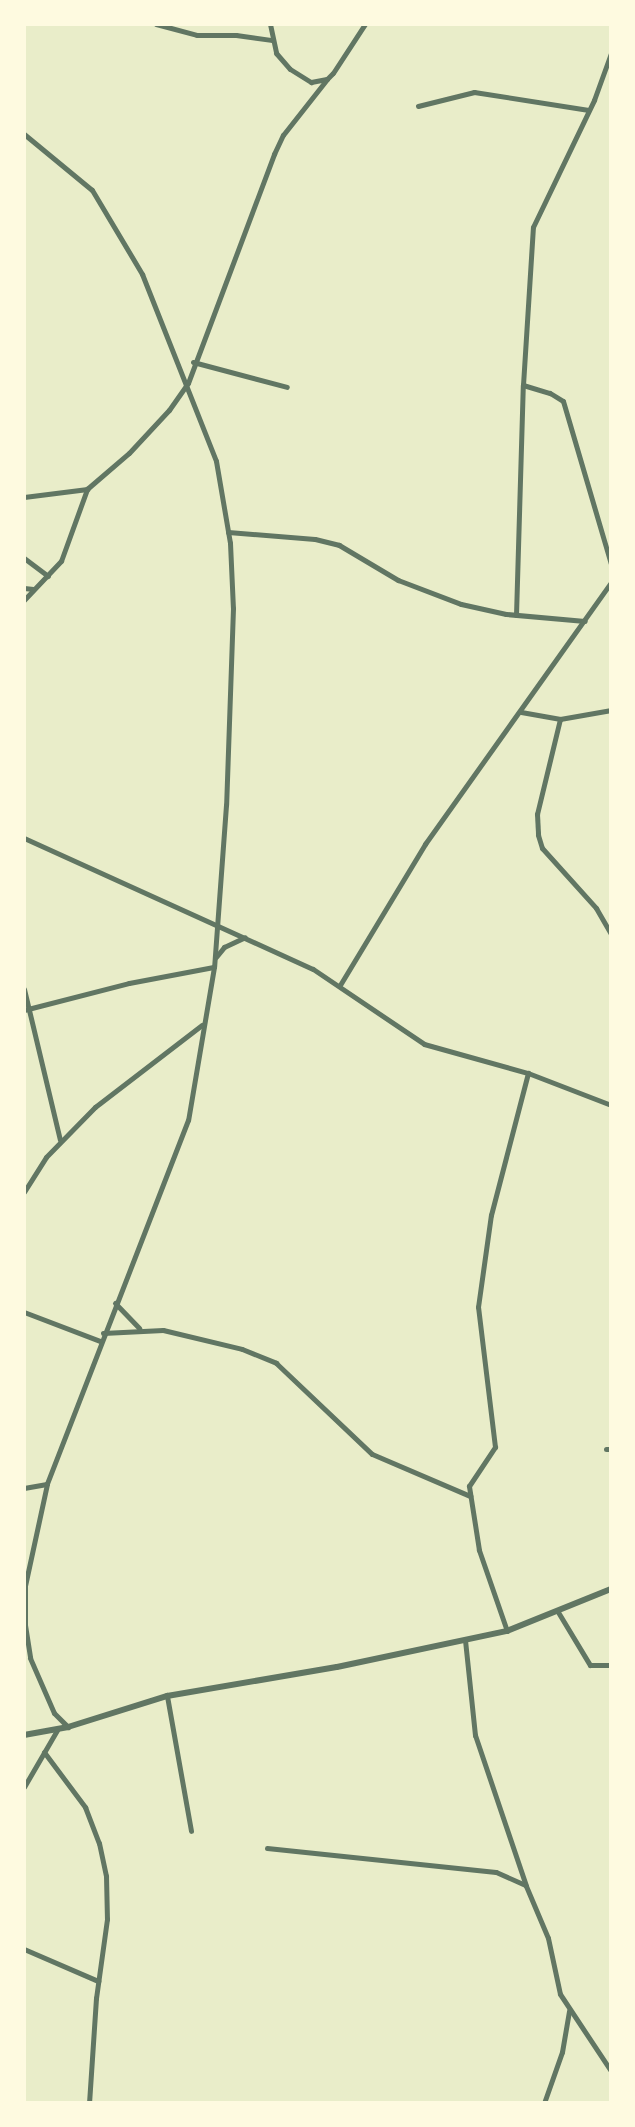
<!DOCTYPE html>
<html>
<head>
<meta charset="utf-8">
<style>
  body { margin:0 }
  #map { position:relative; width:635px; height:2127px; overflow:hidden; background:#e9edc9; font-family:Jost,sans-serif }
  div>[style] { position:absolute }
  .minor>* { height:5px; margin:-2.5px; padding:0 2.5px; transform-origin:2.5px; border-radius:2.5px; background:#617663 }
  .tertiary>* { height:6px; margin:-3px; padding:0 3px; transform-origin:3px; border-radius:3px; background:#617663 }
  span { translate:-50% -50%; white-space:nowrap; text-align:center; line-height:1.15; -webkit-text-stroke:7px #fefae0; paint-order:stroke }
  .frame { position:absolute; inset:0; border:26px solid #fefae0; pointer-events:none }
</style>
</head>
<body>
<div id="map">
  <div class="minor">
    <i style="left:156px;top:24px;width:42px;rotate:15deg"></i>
    <i style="left:197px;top:35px;width:39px"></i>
    <i style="left:236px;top:35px;width:35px;rotate:8deg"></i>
    <i style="left:270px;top:24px;width:30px;rotate:78deg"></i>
    <i style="left:276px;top:53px;width:21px;rotate:49deg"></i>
    <i style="left:290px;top:69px;width:25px;rotate:32deg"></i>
    <i style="left:311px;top:82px;width:16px;rotate:-11deg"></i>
    <i style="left:327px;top:79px;width:8px;rotate:-45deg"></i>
    <i style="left:333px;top:73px;width:59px;rotate:-56.9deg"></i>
    <i style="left:418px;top:106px;width:58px;rotate:-14deg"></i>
    <i style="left:474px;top:92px;width:116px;rotate:8.9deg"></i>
    <i style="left:24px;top:134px;width:88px;rotate:39.5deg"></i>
    <i style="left:92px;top:190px;width:98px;rotate:59.2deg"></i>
    <i style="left:142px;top:274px;width:201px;rotate:68.4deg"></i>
    <i style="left:216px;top:461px;width:83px;rotate:80.3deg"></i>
    <i style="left:230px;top:543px;width:65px;rotate:87.4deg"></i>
    <i style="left:233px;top:608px;width:197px;rotate:92deg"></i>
    <i style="left:226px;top:805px;width:162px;rotate:94.2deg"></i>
    <i style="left:214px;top:967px;width:155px;rotate:99.6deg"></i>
    <i style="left:188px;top:1120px;width:390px;rotate:111.2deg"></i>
    <i style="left:47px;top:1484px;width:104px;rotate:102.2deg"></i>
    <i style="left:25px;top:1586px;width:39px;rotate:90deg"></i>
    <i style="left:25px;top:1625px;width:33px;rotate:81deg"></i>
    <i style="left:30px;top:1658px;width:60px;rotate:66.4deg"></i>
    <i style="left:54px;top:1713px;width:20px;rotate:45deg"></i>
    <i style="left:193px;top:362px;width:97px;rotate:14.9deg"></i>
    <i style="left:523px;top:385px;width:28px;rotate:17deg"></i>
    <i style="left:550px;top:393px;width:15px;rotate:32deg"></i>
    <i style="left:563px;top:401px;width:170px;rotate:73.6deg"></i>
    <i style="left:24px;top:497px;width:64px;rotate:-7.2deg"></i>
    <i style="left:87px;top:489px;width:55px;rotate:-40.6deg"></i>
    <i style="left:129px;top:453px;width:59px;rotate:-47.1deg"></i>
    <i style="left:169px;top:410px;width:33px;rotate:-55deg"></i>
    <i style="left:188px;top:383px;width:245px;rotate:-69.4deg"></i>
    <i style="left:274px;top:154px;width:21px;rotate:-65deg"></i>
    <i style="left:283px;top:135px;width:71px;rotate:-51.8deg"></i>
    <i style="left:228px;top:532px;width:87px;rotate:4.6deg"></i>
    <i style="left:315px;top:539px;width:25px;rotate:14deg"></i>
    <i style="left:339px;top:545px;width:69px;rotate:30.7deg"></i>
    <i style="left:398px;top:580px;width:67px;rotate:20.9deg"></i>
    <i style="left:461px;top:604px;width:46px;rotate:12.5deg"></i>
    <i style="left:506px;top:614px;width:79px;rotate:5.1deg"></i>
    <i style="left:24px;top:558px;width:30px;rotate:37deg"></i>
    <i style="left:24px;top:588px;width:9px;rotate:6deg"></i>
    <i style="left:24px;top:600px;width:54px;rotate:-46.5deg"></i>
    <i style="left:61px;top:561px;width:77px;rotate:-70.1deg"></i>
    <i style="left:516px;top:615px;width:230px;rotate:-88.3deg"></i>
    <i style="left:523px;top:385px;width:158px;rotate:-86.4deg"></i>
    <i style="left:533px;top:227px;width:141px;rotate:-64.3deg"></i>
    <i style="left:594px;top:100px;width:50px;rotate:-70.1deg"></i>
    <i style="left:521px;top:712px;width:40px;rotate:10deg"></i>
    <i style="left:560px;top:719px;width:52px;rotate:-10deg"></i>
    <i style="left:560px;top:719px;width:98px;rotate:103.6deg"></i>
    <i style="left:537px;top:814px;width:21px;rotate:87deg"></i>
    <i style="left:538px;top:835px;width:14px;rotate:73deg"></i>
    <i style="left:542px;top:848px;width:81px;rotate:48deg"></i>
    <i style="left:596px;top:908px;width:30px;rotate:60deg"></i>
    <i style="left:24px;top:838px;width:317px;rotate:24.4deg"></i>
    <i style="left:313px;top:969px;width:134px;rotate:34deg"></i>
    <i style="left:424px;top:1044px;width:108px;rotate:15.6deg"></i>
    <i style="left:528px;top:1073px;width:89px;rotate:21.1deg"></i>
    <i style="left:216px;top:957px;width:13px;rotate:-51deg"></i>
    <i style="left:224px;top:947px;width:23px;rotate:-25deg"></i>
    <i style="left:340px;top:985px;width:165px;rotate:-58.9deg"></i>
    <i style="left:425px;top:844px;width:321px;rotate:-54.6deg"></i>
    <i style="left:24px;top:989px;width:155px;rotate:76.6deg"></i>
    <i style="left:24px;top:1010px;width:108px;rotate:-14.4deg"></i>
    <i style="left:129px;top:983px;width:86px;rotate:-10.7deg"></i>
    <i style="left:24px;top:1192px;width:41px;rotate:-57.8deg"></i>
    <i style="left:46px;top:1157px;width:70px;rotate:-45.6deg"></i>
    <i style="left:95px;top:1107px;width:135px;rotate:-37.5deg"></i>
    <i style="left:115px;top:1303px;width:35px;rotate:46deg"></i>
    <i style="left:24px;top:1312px;width:81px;rotate:20.9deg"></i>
    <i style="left:103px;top:1333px;width:60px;rotate:-2.9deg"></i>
    <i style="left:163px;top:1330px;width:81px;rotate:13.5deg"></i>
    <i style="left:242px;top:1349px;width:37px;rotate:22deg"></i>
    <i style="left:276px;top:1363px;width:132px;rotate:43.5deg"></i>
    <i style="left:372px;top:1454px;width:107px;rotate:23.2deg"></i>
    <i style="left:606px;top:1449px;width:5px"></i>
    <i style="left:24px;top:1488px;width:23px;rotate:-10deg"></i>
    <i style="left:558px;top:1612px;width:62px;rotate:58.9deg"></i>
    <i style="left:590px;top:1665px;width:21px"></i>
    <i style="left:507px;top:1631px;width:86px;rotate:-109.1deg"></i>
    <i style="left:479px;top:1550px;width:65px;rotate:-98.9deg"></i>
    <i style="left:469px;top:1486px;width:47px;rotate:-56.3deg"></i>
    <i style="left:495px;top:1447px;width:141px;rotate:-96.9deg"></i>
    <i style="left:478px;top:1307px;width:93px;rotate:-82deg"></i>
    <i style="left:491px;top:1215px;width:147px;rotate:-75.4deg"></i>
    <i style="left:465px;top:1640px;width:96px;rotate:84deg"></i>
    <i style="left:475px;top:1735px;width:159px;rotate:71.3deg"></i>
    <i style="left:526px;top:1886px;width:56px;rotate:67.1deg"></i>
    <i style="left:548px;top:1938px;width:57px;rotate:77.9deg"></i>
    <i style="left:560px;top:1994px;width:92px;rotate:56.5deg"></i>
    <i style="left:167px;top:1696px;width:137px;rotate:79.9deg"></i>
    <i style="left:44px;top:1752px;width:69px;rotate:53.3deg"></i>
    <i style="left:85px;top:1807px;width:39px;rotate:69deg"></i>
    <i style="left:99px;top:1843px;width:34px;rotate:78deg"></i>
    <i style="left:106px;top:1876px;width:43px;rotate:88.7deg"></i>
    <i style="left:107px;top:1919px;width:80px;rotate:97.9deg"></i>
    <i style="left:96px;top:1998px;width:105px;rotate:93.8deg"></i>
    <i style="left:24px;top:1787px;width:66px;rotate:-59.9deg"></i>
    <i style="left:267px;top:1848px;width:230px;rotate:6deg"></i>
    <i style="left:496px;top:1872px;width:32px;rotate:24deg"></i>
    <i style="left:24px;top:1949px;width:81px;rotate:23.4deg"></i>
    <i style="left:544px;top:2103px;width:54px;rotate:-70.6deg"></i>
    <i style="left:562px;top:2052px;width:42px;rotate:-80.3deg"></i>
  </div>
  <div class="tertiary">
    <i style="left:24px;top:1735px;width:45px;rotate:-10.3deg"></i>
    <i style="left:68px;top:1727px;width:104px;rotate:-17.4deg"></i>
    <i style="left:167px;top:1696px;width:172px;rotate:-9.7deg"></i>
    <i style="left:337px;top:1667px;width:174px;rotate:-12deg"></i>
    <i style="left:507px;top:1631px;width:112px;rotate:-22deg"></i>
  </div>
  <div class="frame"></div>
</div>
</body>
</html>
